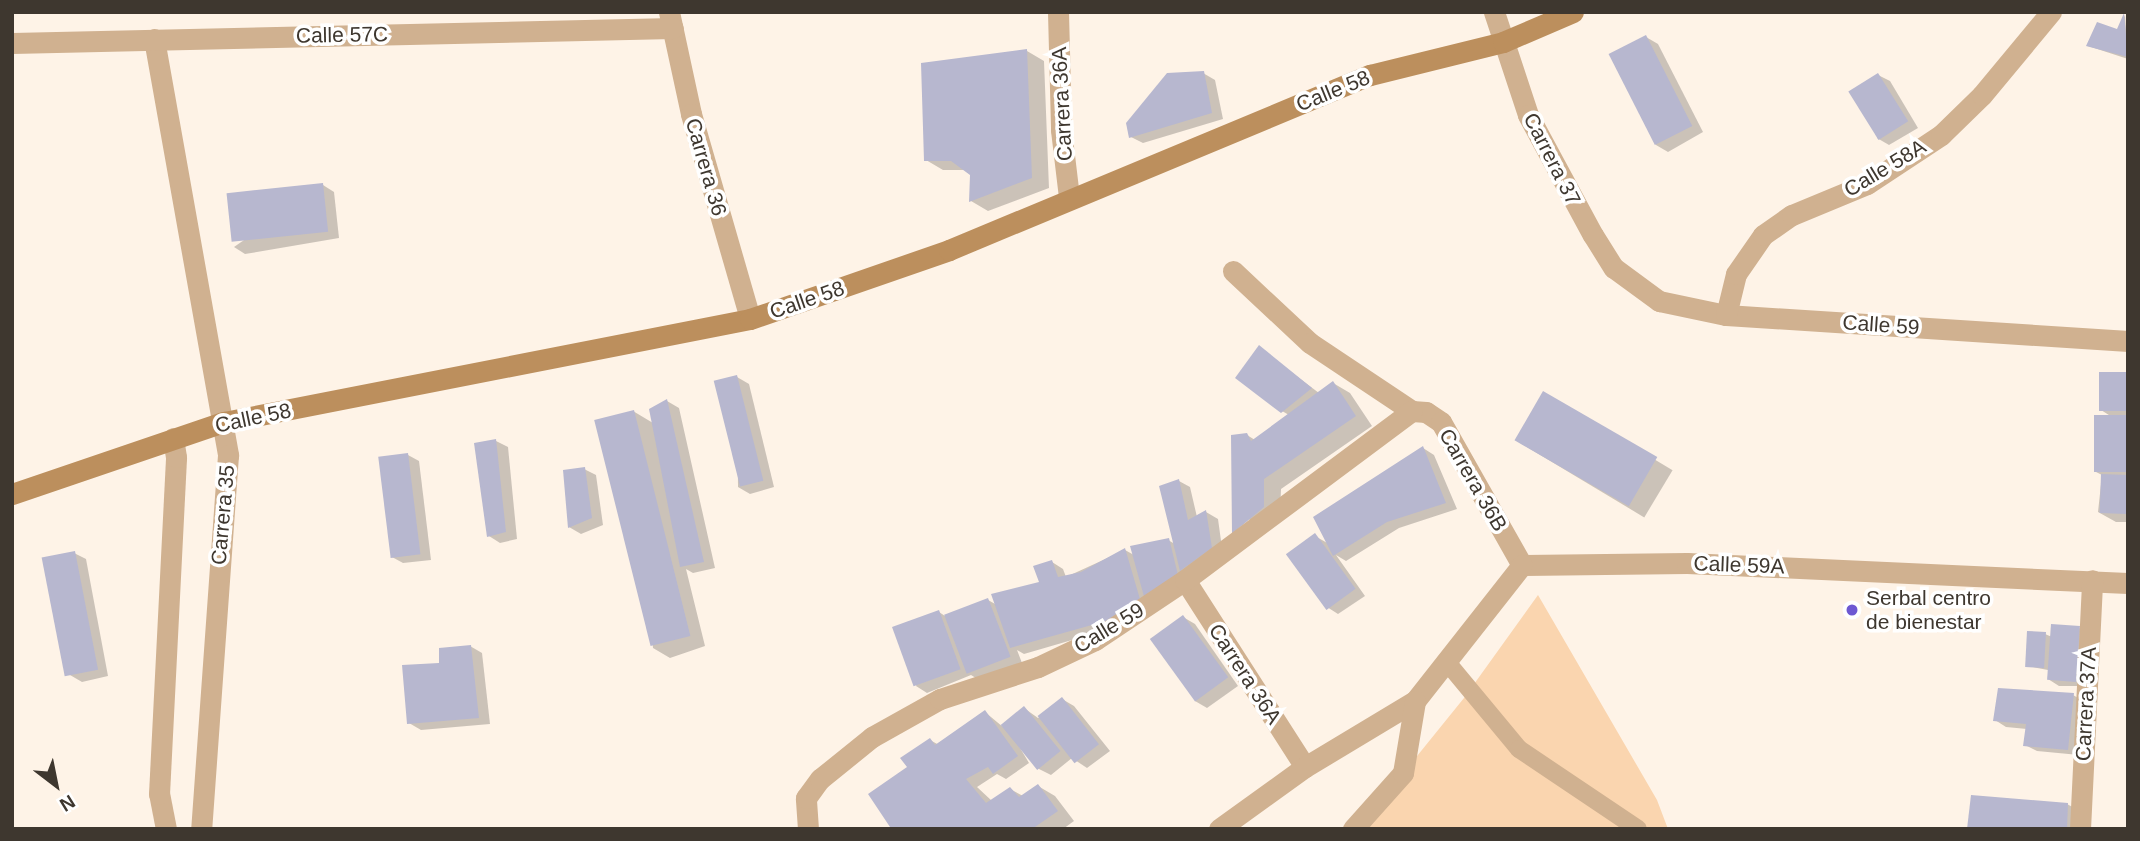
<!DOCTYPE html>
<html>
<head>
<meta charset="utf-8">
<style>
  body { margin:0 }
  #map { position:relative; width:2140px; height:841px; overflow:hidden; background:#fef3e7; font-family:Helvetica,sans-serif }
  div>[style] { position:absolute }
  .green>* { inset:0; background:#fad5af }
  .shadow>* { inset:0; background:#0003; transform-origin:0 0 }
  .building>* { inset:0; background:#b7b7cf; transform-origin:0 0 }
  .lane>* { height:18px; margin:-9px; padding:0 9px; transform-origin:9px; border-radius:9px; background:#d0b190 }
  .street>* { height:21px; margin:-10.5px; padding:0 10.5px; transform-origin:10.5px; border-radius:10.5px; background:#d0b190 }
  .secondary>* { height:21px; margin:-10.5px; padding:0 10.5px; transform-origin:10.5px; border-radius:10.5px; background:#bc8f5d }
  .dots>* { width:19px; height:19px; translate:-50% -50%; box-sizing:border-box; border:4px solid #fff; border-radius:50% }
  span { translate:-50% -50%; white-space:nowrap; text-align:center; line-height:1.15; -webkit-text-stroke:7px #fff; paint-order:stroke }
  .street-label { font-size:21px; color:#3e372f }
  .poi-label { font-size:21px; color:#3e372f }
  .left { translate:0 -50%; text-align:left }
  .frame { position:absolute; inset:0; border:14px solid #3e372f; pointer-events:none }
  .north { position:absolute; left:21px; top:750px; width:70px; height:70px; -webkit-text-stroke:5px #fff; paint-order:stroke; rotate:148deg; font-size:19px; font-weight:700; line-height:28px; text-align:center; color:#3e372f }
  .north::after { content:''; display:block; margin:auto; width:24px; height:32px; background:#3e372f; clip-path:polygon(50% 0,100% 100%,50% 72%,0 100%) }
</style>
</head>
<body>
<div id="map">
  <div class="green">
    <i style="clip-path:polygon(1538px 595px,1657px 800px,1668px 829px,1358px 829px,1464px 698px)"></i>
  </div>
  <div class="shadow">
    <i style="clip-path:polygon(2125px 15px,2128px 59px,2088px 46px,2118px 31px)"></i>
    <i style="clip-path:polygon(1646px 37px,1658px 44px,1703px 132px,1668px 152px,1656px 145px)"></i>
    <i style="clip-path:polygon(1027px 51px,1044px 61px,1049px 188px,988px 211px,971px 201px,972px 174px,966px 170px,943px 170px,926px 160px)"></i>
    <i style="clip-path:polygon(1203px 73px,1215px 80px,1223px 119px,1143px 143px,1131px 137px)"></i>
    <i style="clip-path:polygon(1878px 75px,1890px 81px,1918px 128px,1889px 145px,1877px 138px)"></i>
    <i style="clip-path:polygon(323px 185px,334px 192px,339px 238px,245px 254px,234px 247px)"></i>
    <i style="clip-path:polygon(1259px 348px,1319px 393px,1333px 383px,1350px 393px,1372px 426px,1281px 489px,1280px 517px,1250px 543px,1247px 435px,1255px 440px,1289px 415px,1282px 411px)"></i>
    <i style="clip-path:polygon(2128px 374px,2128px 522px,2116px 522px,2098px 512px,2102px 475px,2094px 471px,2112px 417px,2101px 410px)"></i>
    <i style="clip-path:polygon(737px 377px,749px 384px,774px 487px,750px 494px,738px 487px)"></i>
    <i style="left:1544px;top:393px;width:150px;height:55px;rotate:31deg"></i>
    <i style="clip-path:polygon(667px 401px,679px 408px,715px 568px,693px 573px,686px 569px,705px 646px,670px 658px,653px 648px,633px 411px,653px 423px)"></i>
    <i style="clip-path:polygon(496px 441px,508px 447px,517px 539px,500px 543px,489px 536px)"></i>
    <i style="clip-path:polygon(1423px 448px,1434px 455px,1457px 509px,1399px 528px,1346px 561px,1336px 555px,1365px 596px,1338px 614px,1327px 607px,1315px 536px,1329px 544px)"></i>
    <i style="clip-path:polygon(408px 455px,419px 461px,431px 560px,403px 563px,392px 557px)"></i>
    <i style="clip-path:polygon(584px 469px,596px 475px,603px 525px,581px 534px,569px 527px)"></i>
    <i style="clip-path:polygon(1179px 481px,1190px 487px,1197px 517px,1206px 512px,1218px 519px,1223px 555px,1103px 631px,1024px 654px,1017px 650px,1022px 663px,979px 680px,971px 675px,927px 693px,916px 686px,939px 612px,945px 616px,988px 600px,997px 605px,1041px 583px,1052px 562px,1063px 569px,1066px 577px,1125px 550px,1134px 555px,1168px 540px,1175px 544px)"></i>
    <i style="clip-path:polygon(74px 553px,86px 559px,108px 676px,82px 682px,70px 675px)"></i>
    <i style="clip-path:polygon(1183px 617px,1195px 624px,1238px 686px,1207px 708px,1195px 701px)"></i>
    <i style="clip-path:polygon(2080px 628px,2088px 686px,2059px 686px,2048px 679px,2048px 670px,2027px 666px,2045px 634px,2052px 637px)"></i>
    <i style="clip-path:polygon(470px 646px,482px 653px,490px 724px,421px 730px,409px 723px,440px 664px)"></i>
    <i style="clip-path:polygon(2073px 695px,2085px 702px,2079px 755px,2037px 751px,2025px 745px,2027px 729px,2006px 727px,1995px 720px)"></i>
    <i style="clip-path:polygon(1062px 699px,1074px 706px,1110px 751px,1087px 768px,1072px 758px,1051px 775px,1039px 769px,1014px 738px,1029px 763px,1006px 779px,997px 774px,977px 787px,992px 801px,1010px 789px,1023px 796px,1038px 786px,1055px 796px,1074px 821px,1063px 829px,891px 826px,910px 767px,930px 740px,939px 745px,985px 712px,1003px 727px,1024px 708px,1038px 718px)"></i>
    <i style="clip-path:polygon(2067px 804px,2085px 814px,2084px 829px,1970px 829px)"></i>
  </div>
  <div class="building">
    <i style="clip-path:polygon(2124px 13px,2128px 57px,2086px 46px,2097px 22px,2117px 29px)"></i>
    <i style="left:1646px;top:35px;width:102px;height:42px;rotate:63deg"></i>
    <i style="clip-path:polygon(1027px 49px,1032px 178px,969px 202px,970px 175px,951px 161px,924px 161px,921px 63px)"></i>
    <i style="clip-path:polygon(1204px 71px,1212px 113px,1129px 138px,1126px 123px,1167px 73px)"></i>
    <i style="left:1878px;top:73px;width:57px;height:35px;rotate:58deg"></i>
    <i style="left:323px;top:183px;width:49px;height:97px;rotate:84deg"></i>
    <i style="clip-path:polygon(1259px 345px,1312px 388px,1281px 413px,1235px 378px)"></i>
    <i style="left:2099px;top:372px;width:29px;height:39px"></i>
    <i style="left:737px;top:375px;width:109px;height:24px;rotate:76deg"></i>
    <i style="clip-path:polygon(1333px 381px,1356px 416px,1264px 479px,1264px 507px,1232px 534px,1231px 435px,1247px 433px,1251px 441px)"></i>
    <i style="left:1543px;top:391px;width:132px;height:57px;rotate:30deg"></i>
    <i style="clip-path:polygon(667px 399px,704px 562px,680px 567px,649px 409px)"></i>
    <i style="left:634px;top:410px;width:233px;height:41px;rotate:76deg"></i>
    <i style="left:2094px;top:415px;width:34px;height:57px"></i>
    <i style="clip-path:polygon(496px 439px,506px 532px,487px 537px,474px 443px)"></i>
    <i style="clip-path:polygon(1423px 446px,1446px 503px,1387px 522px,1333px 556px,1313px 517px)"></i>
    <i style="left:408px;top:453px;width:102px;height:30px;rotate:83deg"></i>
    <i style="clip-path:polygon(585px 467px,592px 518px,568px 528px,563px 470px)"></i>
    <i style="left:2101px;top:474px;width:27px;height:39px;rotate:2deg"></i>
    <i style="clip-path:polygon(1179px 479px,1188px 520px,1206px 510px,1212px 548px,1180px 571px,1159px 486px)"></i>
    <i style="left:1315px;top:533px;width:69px;height:36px;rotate:54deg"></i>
    <i style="clip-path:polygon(1169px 538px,1178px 575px,1145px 600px,1130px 546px)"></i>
    <i style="clip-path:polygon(1125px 548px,1142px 606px,1102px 632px,1099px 623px,1010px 648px,991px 594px,1039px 582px,1033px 566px,1052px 560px,1058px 577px,1081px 572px)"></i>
    <i style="left:75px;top:551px;width:121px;height:34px;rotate:79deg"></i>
    <i style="left:988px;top:598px;width:63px;height:47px;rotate:69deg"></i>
    <i style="left:939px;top:610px;width:63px;height:50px;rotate:70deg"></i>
    <i style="left:1183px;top:615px;width:77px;height:41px;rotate:54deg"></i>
    <i style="left:2051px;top:624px;width:29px;height:56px;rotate:4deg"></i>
    <i style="left:2027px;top:631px;width:19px;height:36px;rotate:3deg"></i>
    <i style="clip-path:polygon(471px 645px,479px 718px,407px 724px,402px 665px,439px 663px,439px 648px)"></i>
    <i style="clip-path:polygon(1998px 688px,2074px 693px,2068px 750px,2023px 746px,2026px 724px,1993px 721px)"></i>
    <i style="left:1062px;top:697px;width:60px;height:31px;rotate:52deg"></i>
    <i style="left:1024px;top:706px;width:58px;height:30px;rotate:51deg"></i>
    <i style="clip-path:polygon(985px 710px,1018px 756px,993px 774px,988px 767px,966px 779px,986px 803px,1010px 787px,1019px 797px,1038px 784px,1058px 811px,1032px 829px,890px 827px,868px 794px,907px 767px,900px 758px,930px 738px,935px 745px)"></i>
    <i style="clip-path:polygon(1971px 795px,2068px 803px,2067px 829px,1967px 829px)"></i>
  </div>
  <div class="lane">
    <i style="left:1446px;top:661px;width:114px;rotate:50.3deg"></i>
    <i style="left:1519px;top:749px;width:143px;rotate:33.9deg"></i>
  </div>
  <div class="street">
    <i style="left:669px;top:12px;width:104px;rotate:77.8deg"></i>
    <i style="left:691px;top:114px;width:213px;rotate:73.9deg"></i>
    <i style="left:1058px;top:12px;width:118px;rotate:88.5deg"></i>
    <i style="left:1061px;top:130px;width:67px;rotate:83.2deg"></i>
    <i style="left:1494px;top:12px;width:108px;rotate:71.7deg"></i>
    <i style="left:1528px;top:115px;width:136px;rotate:61.6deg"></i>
    <i style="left:1593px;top:235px;width:39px;rotate:58deg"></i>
    <i style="left:1614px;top:268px;width:56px;rotate:36.3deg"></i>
    <i style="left:1659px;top:301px;width:68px;rotate:11.8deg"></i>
    <i style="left:1726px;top:315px;width:403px;rotate:3.7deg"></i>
    <i style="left:154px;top:39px;width:423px;rotate:79.9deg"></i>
    <i style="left:228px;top:455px;width:375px;rotate:94.1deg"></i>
    <i style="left:12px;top:43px;width:661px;rotate:-1.3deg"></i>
    <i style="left:1233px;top:271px;width:105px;rotate:43.1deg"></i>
    <i style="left:1310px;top:343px;width:123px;rotate:33.7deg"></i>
    <i style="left:1412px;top:411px;width:14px;rotate:4deg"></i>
    <i style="left:1426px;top:412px;width:18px;rotate:34deg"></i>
    <i style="left:1441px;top:422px;width:164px;rotate:60.5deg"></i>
    <i style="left:1726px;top:315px;width:42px;rotate:-76.3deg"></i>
    <i style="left:1736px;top:274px;width:47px;rotate:-55.3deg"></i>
    <i style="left:1763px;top:235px;width:35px;rotate:-35deg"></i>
    <i style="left:1792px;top:215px;width:81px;rotate:-22.5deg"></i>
    <i style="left:1867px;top:184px;width:89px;rotate:-33.5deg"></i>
    <i style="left:1941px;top:135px;width:57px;rotate:-44.3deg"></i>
    <i style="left:1982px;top:95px;width:108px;rotate:-50.3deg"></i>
    <i style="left:1522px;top:565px;width:165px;rotate:-0.7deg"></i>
    <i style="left:1687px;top:563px;width:441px;rotate:2.6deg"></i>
    <i style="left:1185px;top:580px;width:222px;rotate:57.3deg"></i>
    <i style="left:166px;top:829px;width:36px;rotate:-101deg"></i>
    <i style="left:159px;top:794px;width:337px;rotate:-87.1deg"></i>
    <i style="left:176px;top:457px;width:19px;rotate:-99deg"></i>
    <i style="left:808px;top:829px;width:31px;rotate:-94deg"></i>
    <i style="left:806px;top:798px;width:24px;rotate:-54deg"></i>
    <i style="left:820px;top:779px;width:67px;rotate:-38.9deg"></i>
    <i style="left:872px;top:737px;width:78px;rotate:-29.2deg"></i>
    <i style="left:940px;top:699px;width:103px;rotate:-18.1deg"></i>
    <i style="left:1038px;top:667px;width:63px;rotate:-25.3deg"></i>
    <i style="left:1095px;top:640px;width:108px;rotate:-33.7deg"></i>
    <i style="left:1185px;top:580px;width:283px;rotate:-36.7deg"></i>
    <i style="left:1219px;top:829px;width:106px;rotate:-35.8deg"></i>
    <i style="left:1305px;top:767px;width:128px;rotate:-31deg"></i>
    <i style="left:1415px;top:701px;width:173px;rotate:-51.8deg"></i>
    <i style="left:1353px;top:829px;width:75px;rotate:-48.2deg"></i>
    <i style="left:1403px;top:773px;width:73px;rotate:-80.5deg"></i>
    <i style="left:2080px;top:829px;width:249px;rotate:-87.2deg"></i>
  </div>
  <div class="secondary">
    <i style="left:12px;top:494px;width:224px;rotate:-18.8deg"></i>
    <i style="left:224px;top:422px;width:536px;rotate:-11.08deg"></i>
    <i style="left:750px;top:319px;width:211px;rotate:-19.1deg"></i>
    <i style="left:949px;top:250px;width:456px;rotate:-22.6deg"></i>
    <i style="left:1370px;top:75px;width:137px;rotate:-13.9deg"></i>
    <i style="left:1503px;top:42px;width:76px;rotate:-23.2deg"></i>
  </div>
  <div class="dots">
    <i style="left:1852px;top:610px;background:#6d58d2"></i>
  </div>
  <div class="street-label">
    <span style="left:342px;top:35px;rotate:-1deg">Calle 57C</span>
    <span style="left:1333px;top:91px;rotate:-22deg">Calle 58</span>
    <span style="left:1062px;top:104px;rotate:-93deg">Carrera 36A</span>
    <span style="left:1552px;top:159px;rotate:63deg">Carrera 37</span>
    <span style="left:706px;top:167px;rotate:74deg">Carrera 36</span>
    <span style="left:1885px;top:168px;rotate:-31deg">Calle 58A</span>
    <span style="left:807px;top:300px;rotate:-19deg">Calle 58</span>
    <span style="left:1881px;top:325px;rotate:4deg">Calle 59</span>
    <span style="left:253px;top:418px;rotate:-12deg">Calle 58</span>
    <span style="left:1473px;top:480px;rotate:60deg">Carrera 36B</span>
    <span style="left:223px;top:515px;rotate:-85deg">Carrera 35</span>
    <span style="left:1739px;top:565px;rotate:2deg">Calle 59A</span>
    <span style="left:1109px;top:628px;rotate:-31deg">Calle 59</span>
    <span style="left:1245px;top:674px;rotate:57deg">Carrera 36A</span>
    <span style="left:2086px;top:704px;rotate:-87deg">Carrera 37A</span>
  </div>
  <div class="poi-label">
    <span class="left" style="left:1866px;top:610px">Serbal centro<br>de bienestar</span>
  </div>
  <div class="frame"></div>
  <div class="north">N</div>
</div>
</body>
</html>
